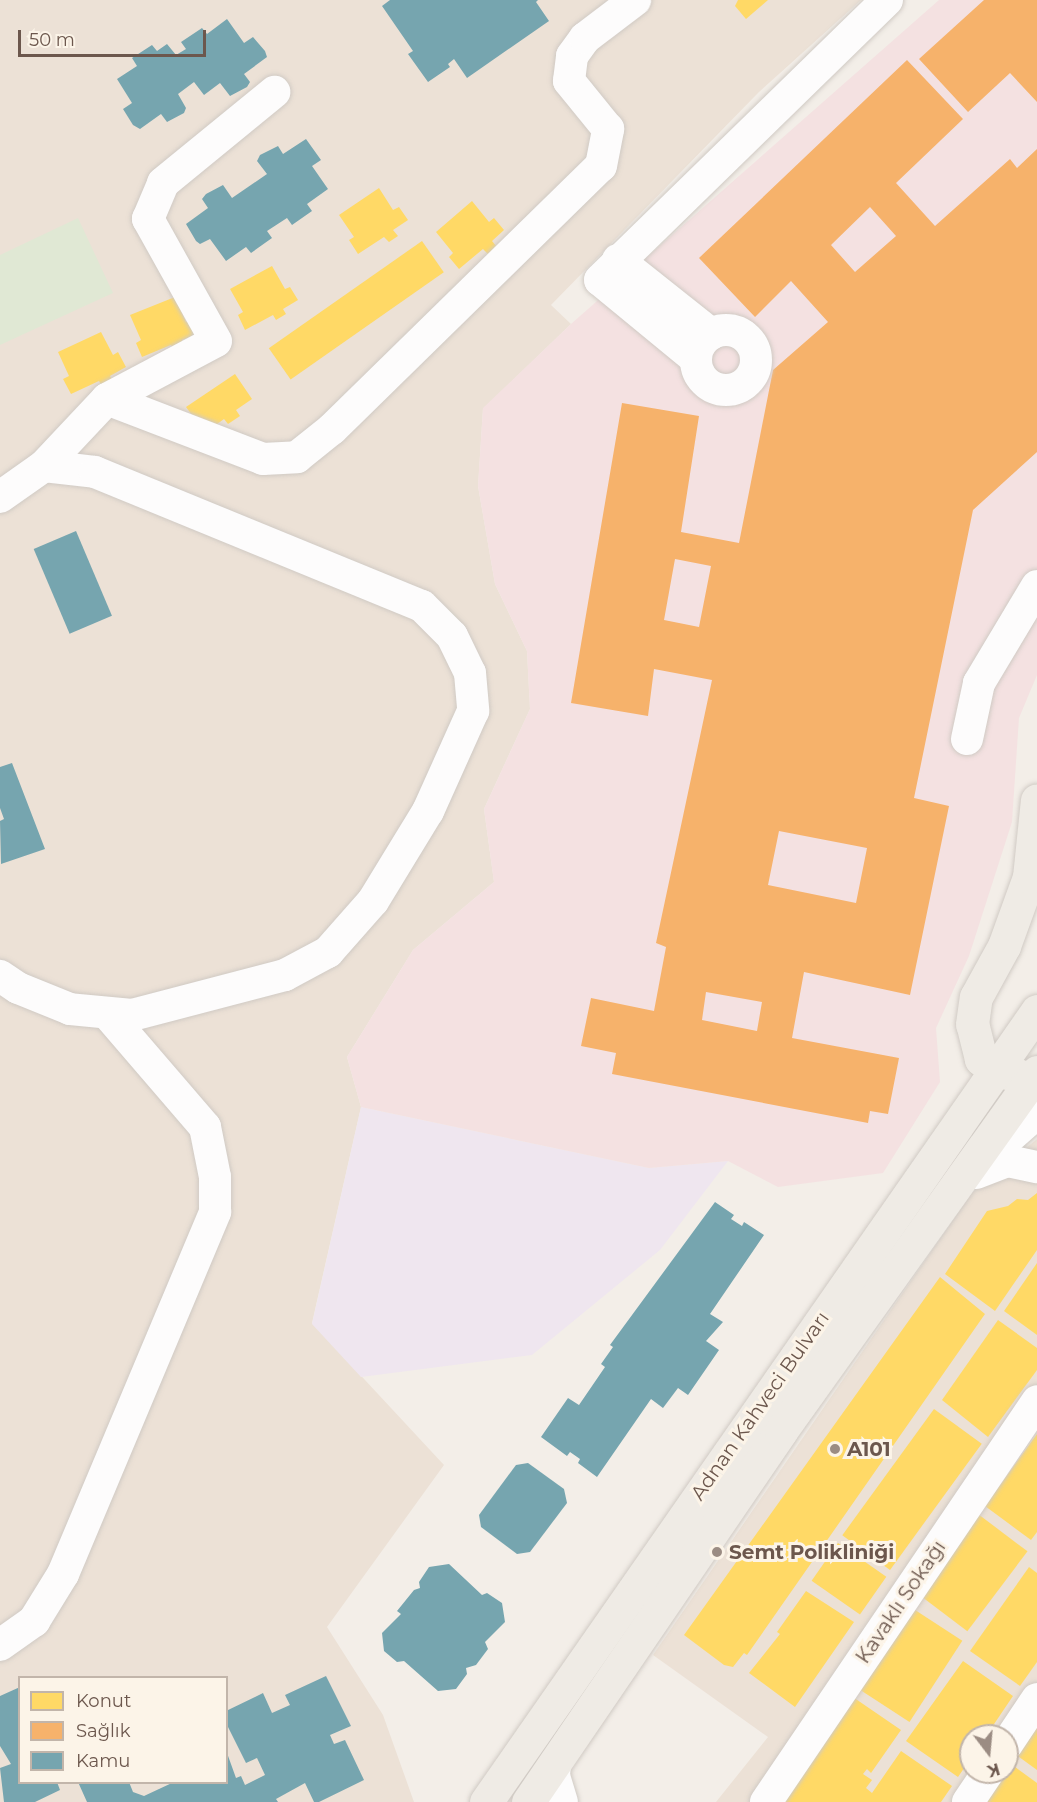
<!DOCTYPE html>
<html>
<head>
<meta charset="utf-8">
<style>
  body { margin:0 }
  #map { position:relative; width:1037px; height:1802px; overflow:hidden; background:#f3eee8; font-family:Montserrat,sans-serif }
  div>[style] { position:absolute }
  .residential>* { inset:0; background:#ece1d6 }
  .education>* { inset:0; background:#efe6ef }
  .medical>* { inset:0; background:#f4e1e1 }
  .green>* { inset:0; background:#e0e8d4 }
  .homes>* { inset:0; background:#ffd966; transform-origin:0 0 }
  .health>* { inset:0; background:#f6b26b }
  .public>* { inset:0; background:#76a5af; transform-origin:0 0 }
  .roads { filter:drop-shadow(0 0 2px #d0cac4) drop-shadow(0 0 2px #d0cac4) }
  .minor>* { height:32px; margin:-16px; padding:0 16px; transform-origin:16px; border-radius:16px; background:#fdfcfc }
  .minor>.ring { margin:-16px; padding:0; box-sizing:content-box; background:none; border:32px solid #fdfcfc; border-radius:50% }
  .major>* { height:33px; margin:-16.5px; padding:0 16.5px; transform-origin:16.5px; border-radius:16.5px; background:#efebe5 }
  .dots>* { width:16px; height:16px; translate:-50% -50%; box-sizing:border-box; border:3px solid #fcf4e8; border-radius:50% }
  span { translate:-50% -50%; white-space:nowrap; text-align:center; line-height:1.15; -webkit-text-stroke:6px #fcf4e8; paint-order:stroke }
  .street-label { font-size:20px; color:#6c574d }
  .poi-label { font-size:20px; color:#6c574d; font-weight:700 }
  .left { translate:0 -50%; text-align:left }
  .legend { position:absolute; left:18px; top:1676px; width:210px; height:108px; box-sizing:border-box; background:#fcf4e8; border:2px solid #c2b5aa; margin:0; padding:8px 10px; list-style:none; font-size:18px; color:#6c574d }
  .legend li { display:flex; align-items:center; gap:12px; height:30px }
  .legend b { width:30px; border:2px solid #c2b5aa }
  .north { position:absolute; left:959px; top:1724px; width:60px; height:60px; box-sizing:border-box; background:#fcf4e8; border:2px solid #c2b5aa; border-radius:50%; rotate:164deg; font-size:16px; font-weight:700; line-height:24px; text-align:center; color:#6c574d }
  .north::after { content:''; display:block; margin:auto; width:21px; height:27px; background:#9b8c83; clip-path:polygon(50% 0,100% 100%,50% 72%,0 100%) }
  .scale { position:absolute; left:18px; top:30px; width:188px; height:27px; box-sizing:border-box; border:3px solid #6c574d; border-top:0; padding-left:8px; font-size:18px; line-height:21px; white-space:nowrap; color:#6c574d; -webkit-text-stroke:4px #fcf4e8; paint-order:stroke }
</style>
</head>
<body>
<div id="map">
  <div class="residential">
    <i style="clip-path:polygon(evenodd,0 0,861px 0,759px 92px,551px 305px,571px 324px,483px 409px,478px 486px,495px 584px,527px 651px,530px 709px,484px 809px,494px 882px,413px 950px,347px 1057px,361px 1107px,312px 1323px,444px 1465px,327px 1627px,383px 1715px,414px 1802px,0 1802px,0 0,20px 1678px,226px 1678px,226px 1782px,20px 1782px,20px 1678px)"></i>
    <i style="clip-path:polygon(evenodd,1037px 1139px,1037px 1802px,716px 1802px,768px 1737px,653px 1655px,971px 1194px,1037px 1139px,971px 1736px,1007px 1736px,1007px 1772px,971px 1772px,971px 1736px)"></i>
  </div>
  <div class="education">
    <i style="clip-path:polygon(361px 1107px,649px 1168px,728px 1161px,660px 1250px,532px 1355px,361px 1377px,312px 1324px)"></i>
  </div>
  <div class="medical">
    <i style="clip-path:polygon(939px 0,1037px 0,1037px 675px,1019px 718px,1012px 822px,969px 956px,936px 1028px,940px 1082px,883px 1173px,778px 1187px,728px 1161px,649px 1168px,361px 1107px,347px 1057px,413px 950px,494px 882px,484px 809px,530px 709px,527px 651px,495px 584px,478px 486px,483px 408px,571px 324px)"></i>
  </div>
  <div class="green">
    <i style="clip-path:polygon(78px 218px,113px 293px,0 345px,0 255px)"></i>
  </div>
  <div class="homes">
    <i style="clip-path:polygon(738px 0,768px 0,746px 19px,735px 6px)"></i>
    <i style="clip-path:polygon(379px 188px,393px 210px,399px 207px,408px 220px,393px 230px,398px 236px,389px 242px,384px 237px,358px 254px,349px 240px,354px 237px,339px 215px)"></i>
    <i style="clip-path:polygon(472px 201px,489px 222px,494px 218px,504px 230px,492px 241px,497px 247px,488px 254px,483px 249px,459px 269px,449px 257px,453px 253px,436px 232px)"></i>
    <i style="left:422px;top:241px;width:38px;height:187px;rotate:55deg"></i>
    <i style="clip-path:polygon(272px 266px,285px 289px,290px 287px,298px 300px,283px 309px,286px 314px,276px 320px,273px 315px,245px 330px,238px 315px,243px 312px,230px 289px)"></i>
    <i style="clip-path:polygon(175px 297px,186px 322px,191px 319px,198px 334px,182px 340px,185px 347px,174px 351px,171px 345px,142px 357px,136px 343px,141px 340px,130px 315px)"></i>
    <i style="clip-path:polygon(101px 332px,113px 355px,118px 352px,126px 367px,110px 376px,113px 381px,102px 386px,99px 381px,71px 394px,63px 379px,69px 376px,58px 352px)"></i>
    <i style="clip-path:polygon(235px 374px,252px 399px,236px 410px,240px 416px,228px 424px,224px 419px,205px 433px,186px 407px)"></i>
    <i style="clip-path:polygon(1037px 1193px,1037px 1250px,995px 1311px,945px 1274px,987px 1211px,1008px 1206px,1017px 1199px,1028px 1200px)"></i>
    <i style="clip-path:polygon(1037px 1263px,1037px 1335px,1004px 1311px)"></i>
    <i style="clip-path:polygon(940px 1277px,985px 1314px,747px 1655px,744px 1653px,733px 1667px,724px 1665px,684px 1635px)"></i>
    <i style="clip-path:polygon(998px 1320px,1037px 1348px,1037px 1370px,988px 1437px,942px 1400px)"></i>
    <i style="left:934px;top:1409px;width:59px;height:156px;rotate:36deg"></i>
    <i style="clip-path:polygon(1037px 1434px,1037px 1532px,1031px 1540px,985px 1506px)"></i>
    <i style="left:978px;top:1514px;width:62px;height:100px;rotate:37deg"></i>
    <i style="left:838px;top:1543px;width:59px;height:46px;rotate:35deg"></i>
    <i style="clip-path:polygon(1029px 1567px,1037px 1573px,1037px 1662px,1020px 1686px,970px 1651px)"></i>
    <i style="clip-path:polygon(806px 1591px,854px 1622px,795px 1707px,749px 1673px,780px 1634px,777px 1632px)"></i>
    <i style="left:912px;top:1608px;width:60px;height:97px;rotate:33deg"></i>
    <i style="clip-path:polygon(963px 1661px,1013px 1696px,986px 1736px,971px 1736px,971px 1758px,958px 1777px,906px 1741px)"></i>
    <i style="clip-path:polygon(847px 1693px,901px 1730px,871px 1773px,867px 1769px,863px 1774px,872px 1780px,866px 1788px,872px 1793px,901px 1751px,952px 1786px,941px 1802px,773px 1802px)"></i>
    <i style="clip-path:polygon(1037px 1722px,1037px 1770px,1015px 1754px)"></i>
    <i style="clip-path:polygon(1011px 1764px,1037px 1783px,1037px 1802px,983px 1802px)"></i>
  </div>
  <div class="health">
    <i style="clip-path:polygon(984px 0,1037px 0,1037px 102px,1010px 73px,968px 112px,919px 59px)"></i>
    <i style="clip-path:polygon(evenodd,907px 60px,963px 119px,896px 183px,935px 226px,1010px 159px,1017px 168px,1037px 149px,1037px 452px,973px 510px,914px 798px,949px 806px,910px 995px,804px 972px,792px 1038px,899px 1058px,888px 1114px,870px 1111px,868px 1123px,612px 1074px,616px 1053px,581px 1046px,591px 998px,654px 1011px,666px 947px,656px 943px,712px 680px,654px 669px,648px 716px,571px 703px,622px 403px,699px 416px,681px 532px,739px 543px,773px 370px,828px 322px,791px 281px,755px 317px,699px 258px,907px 60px,870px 207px,896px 236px,855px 272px,831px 245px,870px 207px,907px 60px,675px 559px,711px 566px,699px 627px,664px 620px,675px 559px,907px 60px,779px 831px,867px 848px,856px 903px,768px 885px,779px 831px,907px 60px,706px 992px,762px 1002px,757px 1031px,702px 1020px,706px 992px)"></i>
  </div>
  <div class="public">
    <i style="clip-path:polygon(390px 0,538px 0,536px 2px,549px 21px,467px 78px,454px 59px,448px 64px,450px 67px,428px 82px,408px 54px,413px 51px,382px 6px)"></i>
    <i style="clip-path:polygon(227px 19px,244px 43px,253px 37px,265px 51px,267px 57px,244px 74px,250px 82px,247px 87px,230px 96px,220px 83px,204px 95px,194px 82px,178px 94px,186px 108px,184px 113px,167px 122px,161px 114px,140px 129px,133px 125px,123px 109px,132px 103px,117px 79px,137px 66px,132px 58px,152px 45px,157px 51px,167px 44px,176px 55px,186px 49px,181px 42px,202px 28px,207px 34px)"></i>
    <i style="clip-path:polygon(306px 139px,321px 160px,312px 166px,328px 189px,307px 204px,312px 211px,292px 225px,287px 218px,267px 231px,272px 238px,251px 253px,246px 247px,226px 261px,210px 239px,200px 244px,196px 241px,186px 224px,208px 208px,202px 199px,206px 194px,223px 185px,232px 198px,267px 174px,257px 161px,260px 155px,278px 146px,283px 154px)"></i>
    <i style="left:76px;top:531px;width:92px;height:46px;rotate:67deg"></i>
    <i style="clip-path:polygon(12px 763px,45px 849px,1px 864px,0 821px,4px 819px,0 808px,0 767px)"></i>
    <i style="clip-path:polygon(715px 1202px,734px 1215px,731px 1219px,742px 1226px,744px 1222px,764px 1235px,710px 1314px,723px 1322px,706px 1341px,719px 1350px,688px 1395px,678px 1388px,663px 1408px,651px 1399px,597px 1477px,578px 1463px,580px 1459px,570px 1452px,567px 1456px,541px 1437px,568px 1398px,579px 1405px,605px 1367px,601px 1364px,613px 1347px,610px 1345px)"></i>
    <i style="clip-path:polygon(528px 1463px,564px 1489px,567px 1503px,530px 1552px,517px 1554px,481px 1527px,479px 1515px,516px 1465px)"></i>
    <i style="clip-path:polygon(449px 1564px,482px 1595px,487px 1593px,502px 1603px,505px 1622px,485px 1642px,488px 1649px,476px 1665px,466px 1668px,467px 1674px,456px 1689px,438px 1691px,404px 1661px,397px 1662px,384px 1651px,382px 1633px,401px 1614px,397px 1611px,414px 1590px,420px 1588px,419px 1582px,429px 1567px)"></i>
    <i style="clip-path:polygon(326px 1676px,351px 1726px,330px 1735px,334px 1744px,345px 1740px,364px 1780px,319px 1802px,314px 1802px,305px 1783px,276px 1799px,278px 1802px,87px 1802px,78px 1782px,129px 1782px,133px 1792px,144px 1796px,174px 1782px,226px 1782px,227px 1753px,236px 1778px,241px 1776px,245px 1785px,265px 1775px,257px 1758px,246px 1763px,226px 1723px,226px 1711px,263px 1693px,272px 1713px,290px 1705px,285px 1695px)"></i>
    <i style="clip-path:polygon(20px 1687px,20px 1782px,57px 1782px,60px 1790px,35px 1802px,4px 1802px,0 1768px,11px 1764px,0 1746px,0 1696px)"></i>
  </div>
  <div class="roads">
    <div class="minor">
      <i style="left:618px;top:260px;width:119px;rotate:38.5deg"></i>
      <i class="ring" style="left:696px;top:330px;width:28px;height:28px"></i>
      <i style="left:696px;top:359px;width:124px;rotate:-140.5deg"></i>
      <i style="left:600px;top:280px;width:401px;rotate:-44.3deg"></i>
      <i style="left:107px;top:399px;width:167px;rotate:21deg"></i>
      <i style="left:263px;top:459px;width:34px;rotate:-3deg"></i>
      <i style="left:297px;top:457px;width:45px;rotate:-38.7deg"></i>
      <i style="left:332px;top:429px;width:376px;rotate:-44.4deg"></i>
      <i style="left:601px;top:166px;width:38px;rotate:-79deg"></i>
      <i style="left:608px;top:129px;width:62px;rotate:-129.1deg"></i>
      <i style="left:569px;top:81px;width:25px;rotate:-83deg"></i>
      <i style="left:572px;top:56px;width:22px;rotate:-54deg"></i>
      <i style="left:585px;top:38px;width:63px;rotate:-37.2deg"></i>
      <i style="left:44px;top:466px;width:92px;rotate:-46.8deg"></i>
      <i style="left:107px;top:399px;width:123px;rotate:-28deg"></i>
      <i style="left:216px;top:341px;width:140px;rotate:-119.1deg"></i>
      <i style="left:148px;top:219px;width:39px;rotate:-67deg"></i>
      <i style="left:163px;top:183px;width:144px;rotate:-39.3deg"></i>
      <i style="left:0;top:497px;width:54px;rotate:-35.2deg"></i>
      <i style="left:44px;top:466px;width:51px;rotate:6.7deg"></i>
      <i style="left:95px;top:472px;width:353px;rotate:22.3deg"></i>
      <i style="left:422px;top:606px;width:42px;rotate:45deg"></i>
      <i style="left:452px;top:636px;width:41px;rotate:64.1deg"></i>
      <i style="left:470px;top:673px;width:38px;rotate:85deg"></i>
      <i style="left:473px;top:711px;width:110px;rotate:114.2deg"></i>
      <i style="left:428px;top:811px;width:105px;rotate:121.4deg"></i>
      <i style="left:373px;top:901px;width:68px;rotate:131.4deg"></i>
      <i style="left:328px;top:952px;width:49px;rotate:151.9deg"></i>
      <i style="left:285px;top:975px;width:158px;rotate:165.3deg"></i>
      <i style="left:132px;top:1015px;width:62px;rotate:-174.5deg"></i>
      <i style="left:70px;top:1009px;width:56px;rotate:-158deg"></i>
      <i style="left:18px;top:988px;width:22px;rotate:-146deg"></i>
      <i style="left:967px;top:739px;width:57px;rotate:-77.9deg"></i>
      <i style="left:979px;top:683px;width:113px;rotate:-59.1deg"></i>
      <i style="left:980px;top:1163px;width:76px;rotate:-41.3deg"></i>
      <i style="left:976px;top:1173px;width:34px;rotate:-21deg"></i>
      <i style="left:1008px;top:1161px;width:30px;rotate:12deg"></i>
      <i style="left:0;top:1645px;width:42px;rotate:-35.2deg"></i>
      <i style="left:34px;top:1621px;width:55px;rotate:-58.3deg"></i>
      <i style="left:63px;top:1574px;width:393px;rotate:-67.2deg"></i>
      <i style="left:215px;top:1212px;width:35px;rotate:-90deg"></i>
      <i style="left:215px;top:1177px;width:51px;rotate:-101.3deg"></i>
      <i style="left:205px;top:1127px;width:150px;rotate:-130.7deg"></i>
      <i style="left:1007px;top:1744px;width:54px;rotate:-56.3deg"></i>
      <i style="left:555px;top:1764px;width:12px;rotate:95deg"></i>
      <i style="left:554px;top:1776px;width:27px;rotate:73deg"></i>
      <i style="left:766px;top:1802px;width:484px;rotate:-55.9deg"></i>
      <i style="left:968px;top:1802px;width:36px;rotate:-56deg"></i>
    </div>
    <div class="major">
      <i style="left:1018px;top:1075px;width:20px;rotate:-169deg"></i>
      <i style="left:998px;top:1071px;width:21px;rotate:-145deg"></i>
      <i style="left:981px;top:1059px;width:36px;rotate:-104deg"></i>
      <i style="left:972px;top:1024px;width:27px;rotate:-82deg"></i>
      <i style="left:976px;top:997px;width:58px;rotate:-61.2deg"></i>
      <i style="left:1004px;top:946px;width:73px;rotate:-70.1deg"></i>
      <i style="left:1029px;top:877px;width:77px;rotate:-84.1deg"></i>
      <i style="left:486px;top:1802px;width:964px;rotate:-55.14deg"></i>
      <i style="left:528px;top:1802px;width:449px;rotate:-55.7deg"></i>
      <i style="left:781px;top:1431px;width:441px;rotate:-54.5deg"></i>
    </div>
  </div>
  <div class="dots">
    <i style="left:835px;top:1449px;background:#9b8c83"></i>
    <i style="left:717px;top:1552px;background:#9b8c83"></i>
  </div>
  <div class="street-label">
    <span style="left:760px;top:1406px;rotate:-55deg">Adnan Kahveci Bulvarı</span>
    <span style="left:901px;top:1602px;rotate:-56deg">Kavaklı Sokağı</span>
  </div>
  <div class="poi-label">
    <span class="left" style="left:847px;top:1449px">A101</span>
    <span class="left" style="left:729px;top:1552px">Semt Polikliniği</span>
  </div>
  <ul class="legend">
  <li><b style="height:16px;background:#ffd966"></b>Konut</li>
  <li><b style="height:16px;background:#f6b26b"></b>Sağlık</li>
  <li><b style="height:16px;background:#76a5af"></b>Kamu</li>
  </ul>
  <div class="north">K</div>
  <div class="scale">50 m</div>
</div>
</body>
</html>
